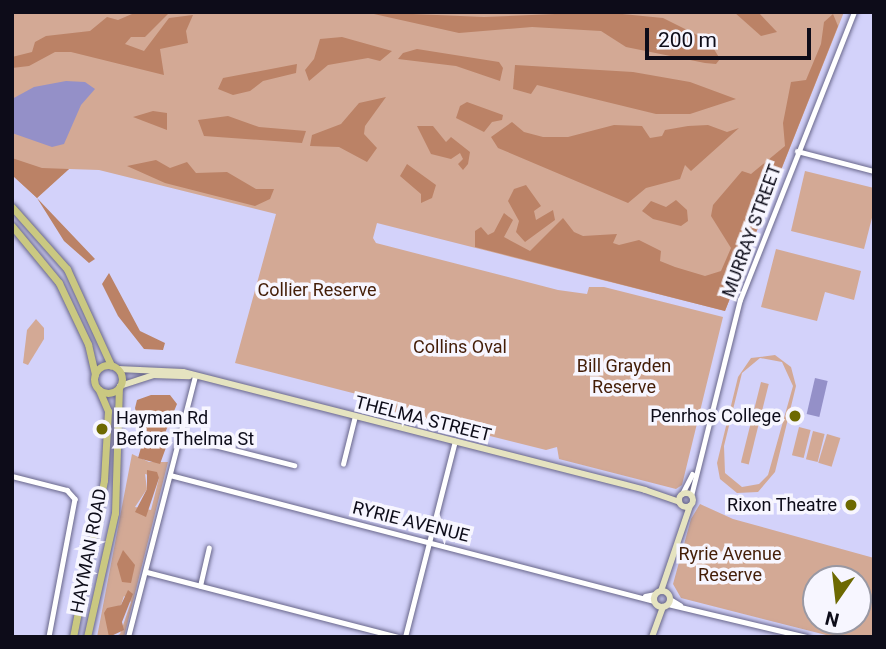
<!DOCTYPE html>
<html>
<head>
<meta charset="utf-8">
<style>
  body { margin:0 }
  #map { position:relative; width:886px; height:649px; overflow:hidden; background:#d3d2fa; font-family:Roboto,sans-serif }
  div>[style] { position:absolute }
  .green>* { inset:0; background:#d3a995; transform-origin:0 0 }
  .forest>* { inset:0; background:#bb8266 }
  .water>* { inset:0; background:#9490c8; transform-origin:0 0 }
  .roads { filter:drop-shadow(0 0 2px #68668a) drop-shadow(0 0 2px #68668a) }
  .street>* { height:4.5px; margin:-2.25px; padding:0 2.25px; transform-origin:2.25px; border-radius:2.25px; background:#fff }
  .secondary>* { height:6px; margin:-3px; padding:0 3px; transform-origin:3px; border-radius:3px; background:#e5e3c0 }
  .secondary>.ring { margin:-3px; padding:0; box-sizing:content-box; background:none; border:6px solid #e5e3c0; border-radius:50% }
  .primary>* { height:7px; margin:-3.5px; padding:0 3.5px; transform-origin:3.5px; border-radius:3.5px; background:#cac881 }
  .primary>.ring { margin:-3.5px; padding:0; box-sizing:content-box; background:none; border:7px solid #cac881; border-radius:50% }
  .dots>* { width:19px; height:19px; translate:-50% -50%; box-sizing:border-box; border:4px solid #f7f6ff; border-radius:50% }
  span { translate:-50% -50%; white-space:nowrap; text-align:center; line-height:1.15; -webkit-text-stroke:7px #f7f6ff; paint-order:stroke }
  .street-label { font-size:18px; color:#0d0c19 }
  .park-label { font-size:18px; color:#431d07 }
  .poi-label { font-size:18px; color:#0d0c19 }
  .right { translate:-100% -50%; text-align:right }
  .left { translate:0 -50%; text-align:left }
  .frame { position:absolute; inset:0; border:14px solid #0d0c19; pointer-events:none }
  .north { position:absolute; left:802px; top:565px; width:70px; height:70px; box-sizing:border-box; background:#f7f6ff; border:2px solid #9998a3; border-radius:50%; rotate:194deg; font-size:19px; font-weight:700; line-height:28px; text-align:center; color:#0d0c19 }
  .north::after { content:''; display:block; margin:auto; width:24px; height:32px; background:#6d6902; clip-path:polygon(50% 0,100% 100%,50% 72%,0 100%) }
  .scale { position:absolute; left:645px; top:28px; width:166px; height:32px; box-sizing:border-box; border:4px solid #0d0c19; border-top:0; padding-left:9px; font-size:21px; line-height:24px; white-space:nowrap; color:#0d0c19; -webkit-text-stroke:5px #f7f6ff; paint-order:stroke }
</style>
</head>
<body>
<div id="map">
  <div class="green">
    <i style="clip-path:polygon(12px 12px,844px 12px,725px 311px,377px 223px,373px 238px,376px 243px,558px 290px,587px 294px,589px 287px,604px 287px,723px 317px,682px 485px,676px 489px,559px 459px,557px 447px,546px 450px,382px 409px,375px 405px,376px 399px,235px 363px,276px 214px,99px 170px,69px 169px,37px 198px,12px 175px)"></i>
    <i style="clip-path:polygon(805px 171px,874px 188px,874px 210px,864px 249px,791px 231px)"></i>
    <i style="clip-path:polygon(776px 249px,861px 271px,854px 300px,825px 292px,817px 321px,761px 307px)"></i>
    <i style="clip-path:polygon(36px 319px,44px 328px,44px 339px,28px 365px,23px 363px,27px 330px)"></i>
    <i style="clip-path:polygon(evenodd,775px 355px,791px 367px,796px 386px,775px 472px,758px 492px,737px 493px,720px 479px,717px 463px,738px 377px,751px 358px,775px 355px,760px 358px,782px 362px,793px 386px,768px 475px,759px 484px,742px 487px,725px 473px,724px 446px,742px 373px,760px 358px)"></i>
    <i style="left:761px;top:382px;width:8px;height:83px;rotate:14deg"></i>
    <i style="left:799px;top:427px;width:12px;height:29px;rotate:14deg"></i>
    <i style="left:813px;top:431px;width:12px;height:29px;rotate:14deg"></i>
    <i style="left:827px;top:434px;width:14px;height:30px;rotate:17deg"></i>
    <i style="clip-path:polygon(evenodd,132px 454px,149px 462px,168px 462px,124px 637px,114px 637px,120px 634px,131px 602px,124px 596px,121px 605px,111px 609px,109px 637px,97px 637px,132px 454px,145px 474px,159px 478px,151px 510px,135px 507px,147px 489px,145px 474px)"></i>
    <i style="clip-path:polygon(evenodd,700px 504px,733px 519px,874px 558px,874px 637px,834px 637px,681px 598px,673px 584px,691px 519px,700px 504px,816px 579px,858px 579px,858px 621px,816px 621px,816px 579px)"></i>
  </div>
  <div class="forest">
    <i style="clip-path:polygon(170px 12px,145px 37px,131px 37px,125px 44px,144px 51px,169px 18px,193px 15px,186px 31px,188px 43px,160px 49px,164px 75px,71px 52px,55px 52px,29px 66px,12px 68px,12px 57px,32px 52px,35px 42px,46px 36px,90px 31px,107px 17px,118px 20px,132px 14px)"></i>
    <i style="clip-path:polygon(365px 12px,484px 17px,602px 12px,663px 18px,709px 41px,720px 59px,716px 64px,705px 63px,626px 47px,601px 31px,532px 27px,459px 33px)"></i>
    <i style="clip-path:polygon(734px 12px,758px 12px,777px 32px,761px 36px)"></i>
    <i style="clip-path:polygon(833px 14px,838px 26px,725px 311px,475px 247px,475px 231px,481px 227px,488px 235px,494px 232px,504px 213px,513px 220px,504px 237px,530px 251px,563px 218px,574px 232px,583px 236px,617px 234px,613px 243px,619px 245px,639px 240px,661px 251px,660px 261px,675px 267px,705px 276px,721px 271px,731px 248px,711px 216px,713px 205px,742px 171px,751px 174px,785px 146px,783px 123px,791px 82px,806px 80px,821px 44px,824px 22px)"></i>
    <i style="clip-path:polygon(342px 37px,392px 51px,380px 61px,368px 58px,328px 65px,309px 81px,305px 70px,314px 59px,320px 39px)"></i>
    <i style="clip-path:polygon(417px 49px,499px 62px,503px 68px,500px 81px,456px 66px,398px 59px,403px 53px)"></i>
    <i style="clip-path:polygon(297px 64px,296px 73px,263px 81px,250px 91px,233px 95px,218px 89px,223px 78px)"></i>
    <i style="clip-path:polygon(515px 65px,633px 72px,690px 82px,736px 99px,690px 114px,656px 114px,537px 85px,531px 94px,513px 89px)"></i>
    <i style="clip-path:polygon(386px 97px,365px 126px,364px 134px,377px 148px,367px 162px,339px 147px,310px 146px,312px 135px,341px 124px,359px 103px)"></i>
    <i style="clip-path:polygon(467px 102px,503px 115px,502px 120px,492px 122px,484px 132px,456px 118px,460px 106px)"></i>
    <i style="clip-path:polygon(153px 111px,167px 113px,167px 130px,133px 117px)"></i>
    <i style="clip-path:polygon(228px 116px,259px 127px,306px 131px,302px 143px,204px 136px,198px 120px)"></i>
    <i style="clip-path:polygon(512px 122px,524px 132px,543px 137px,568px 137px,614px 125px,642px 126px,650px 138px,662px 136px,665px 130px,688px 126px,708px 125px,727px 132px,739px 128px,691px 171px,685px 165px,680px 179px,646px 188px,628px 203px,498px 148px,491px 137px)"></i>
    <i style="clip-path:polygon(417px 126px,433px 126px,446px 142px,451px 137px,470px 152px,468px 164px,463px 170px,458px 164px,463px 159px,460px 153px,451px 159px,431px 154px)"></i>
    <i style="clip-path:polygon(12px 158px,42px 168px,69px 169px,37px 198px,95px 259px,89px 263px,64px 241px,37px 198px,12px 175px)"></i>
    <i style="clip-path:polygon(156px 160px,170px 168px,187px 162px,196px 173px,227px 172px,256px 189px,274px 189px,270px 199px,255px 206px,165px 183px,127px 166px)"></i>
    <i style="clip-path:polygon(407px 164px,436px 185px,432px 198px,421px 203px,421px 194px,400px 176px)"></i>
    <i style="clip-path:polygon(526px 185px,541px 206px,534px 211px,536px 220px,553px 210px,555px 220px,525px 242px,516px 232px,519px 221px,508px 201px,514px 189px)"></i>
    <i style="clip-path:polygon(676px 200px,687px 210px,688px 221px,681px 226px,653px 219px,642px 211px,651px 201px,666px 207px)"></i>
    <i style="clip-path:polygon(109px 273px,140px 331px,165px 343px,163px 350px,144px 349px,118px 316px,102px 284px)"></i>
    <i style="clip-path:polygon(151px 395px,170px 395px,177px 404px,165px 433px,168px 442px,160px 464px,138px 458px,142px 444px,155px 435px,140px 428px,135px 408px,137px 400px)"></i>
    <i style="clip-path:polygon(147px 470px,157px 472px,159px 478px,146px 517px,135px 512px,147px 489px)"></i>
    <i style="clip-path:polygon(123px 550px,135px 565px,131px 583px,122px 582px,117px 564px)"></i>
    <i style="clip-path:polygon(128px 590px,133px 594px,122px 622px,124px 630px,109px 637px,104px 613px,107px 608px,121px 605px)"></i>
  </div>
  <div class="water">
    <i style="clip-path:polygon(66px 81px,85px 82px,95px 89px,81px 105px,64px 144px,52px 147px,12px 133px,12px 99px,34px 87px)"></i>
    <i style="left:815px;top:378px;width:13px;height:37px;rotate:13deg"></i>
  </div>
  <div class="roads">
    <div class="street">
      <i style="left:797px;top:151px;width:80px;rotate:14.6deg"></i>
      <i style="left:179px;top:436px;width:119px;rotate:14.2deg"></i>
      <i style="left:343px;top:464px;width:49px;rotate:-76deg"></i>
      <i style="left:170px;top:475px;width:500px;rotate:14.59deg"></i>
      <i style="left:12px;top:476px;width:57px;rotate:14.3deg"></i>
      <i style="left:67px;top:490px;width:12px;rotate:48deg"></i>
      <i style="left:75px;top:499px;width:140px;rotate:100.7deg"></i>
      <i style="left:682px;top:494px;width:22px;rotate:-63deg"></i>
      <i style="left:691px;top:496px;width:202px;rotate:-76deg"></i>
      <i style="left:740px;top:300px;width:310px;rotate:-68.4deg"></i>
      <i style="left:147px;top:572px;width:259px;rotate:14.5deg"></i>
      <i style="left:200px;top:586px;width:39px;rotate:-77deg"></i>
      <i style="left:645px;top:596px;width:10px;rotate:-11deg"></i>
      <i style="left:670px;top:599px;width:12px;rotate:31deg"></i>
      <i style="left:668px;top:604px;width:143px;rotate:13.4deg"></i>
      <i style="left:128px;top:637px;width:269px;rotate:-75.6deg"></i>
      <i style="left:405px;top:637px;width:202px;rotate:-75.7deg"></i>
    </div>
    <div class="secondary">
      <i style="left:118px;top:369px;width:65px;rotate:2.6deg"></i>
      <i style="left:183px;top:372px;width:477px;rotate:14.3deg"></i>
      <i style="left:645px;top:490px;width:36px;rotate:19deg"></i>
      <i style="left:120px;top:386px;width:35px;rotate:-18deg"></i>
      <i style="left:153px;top:375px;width:36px;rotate:2deg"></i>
      <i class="ring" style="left:679px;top:493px;width:8px;height:8px"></i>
      <i style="left:661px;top:591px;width:90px;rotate:-71.2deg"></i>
      <i class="ring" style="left:654px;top:591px;width:10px;height:10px"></i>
      <i style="left:652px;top:637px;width:32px;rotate:-70deg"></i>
    </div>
    <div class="primary">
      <i style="left:12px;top:207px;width:83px;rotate:48.4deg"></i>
      <i style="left:67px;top:269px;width:106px;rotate:65.4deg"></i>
      <i style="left:12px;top:226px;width:74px;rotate:50.5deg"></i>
      <i style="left:59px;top:283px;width:68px;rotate:64.6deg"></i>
      <i style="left:88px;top:344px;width:31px;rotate:77deg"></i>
      <i class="ring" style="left:94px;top:365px;width:21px;height:21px"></i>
      <i style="left:73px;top:637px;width:160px;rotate:-78.8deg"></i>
      <i style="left:104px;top:480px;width:69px;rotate:-86.7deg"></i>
      <i style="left:108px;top:411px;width:23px;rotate:-113deg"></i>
      <i style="left:87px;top:637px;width:127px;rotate:-77.3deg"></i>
      <i style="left:115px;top:513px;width:125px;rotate:-88.2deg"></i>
    </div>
  </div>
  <div class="dots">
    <i style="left:795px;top:416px;background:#6d6902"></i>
    <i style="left:102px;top:429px;background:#6d6902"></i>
    <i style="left:851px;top:505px;background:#6d6902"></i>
  </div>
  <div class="street-label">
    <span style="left:752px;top:231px;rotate:-70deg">MURRAY STREET</span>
    <span style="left:423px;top:419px;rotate:14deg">THELMA STREET</span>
    <span style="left:411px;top:522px;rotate:14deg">RYRIE AVENUE</span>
    <span style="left:89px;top:551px;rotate:-79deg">HAYMAN ROAD</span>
  </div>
  <div class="park-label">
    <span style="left:317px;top:290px">Collier Reserve</span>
    <span style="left:460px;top:347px">Collins Oval</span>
    <span style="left:624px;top:377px">Bill Grayden<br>Reserve</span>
    <span style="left:730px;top:565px">Ryrie Avenue<br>Reserve</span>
  </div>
  <div class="poi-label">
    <span class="right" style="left:781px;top:416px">Penrhos College</span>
    <span class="left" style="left:116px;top:429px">Hayman Rd<br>Before Thelma St</span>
    <span class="right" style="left:837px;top:505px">Rixon Theatre</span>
  </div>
  <div class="frame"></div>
  <div class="north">N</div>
  <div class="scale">200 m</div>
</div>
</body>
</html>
